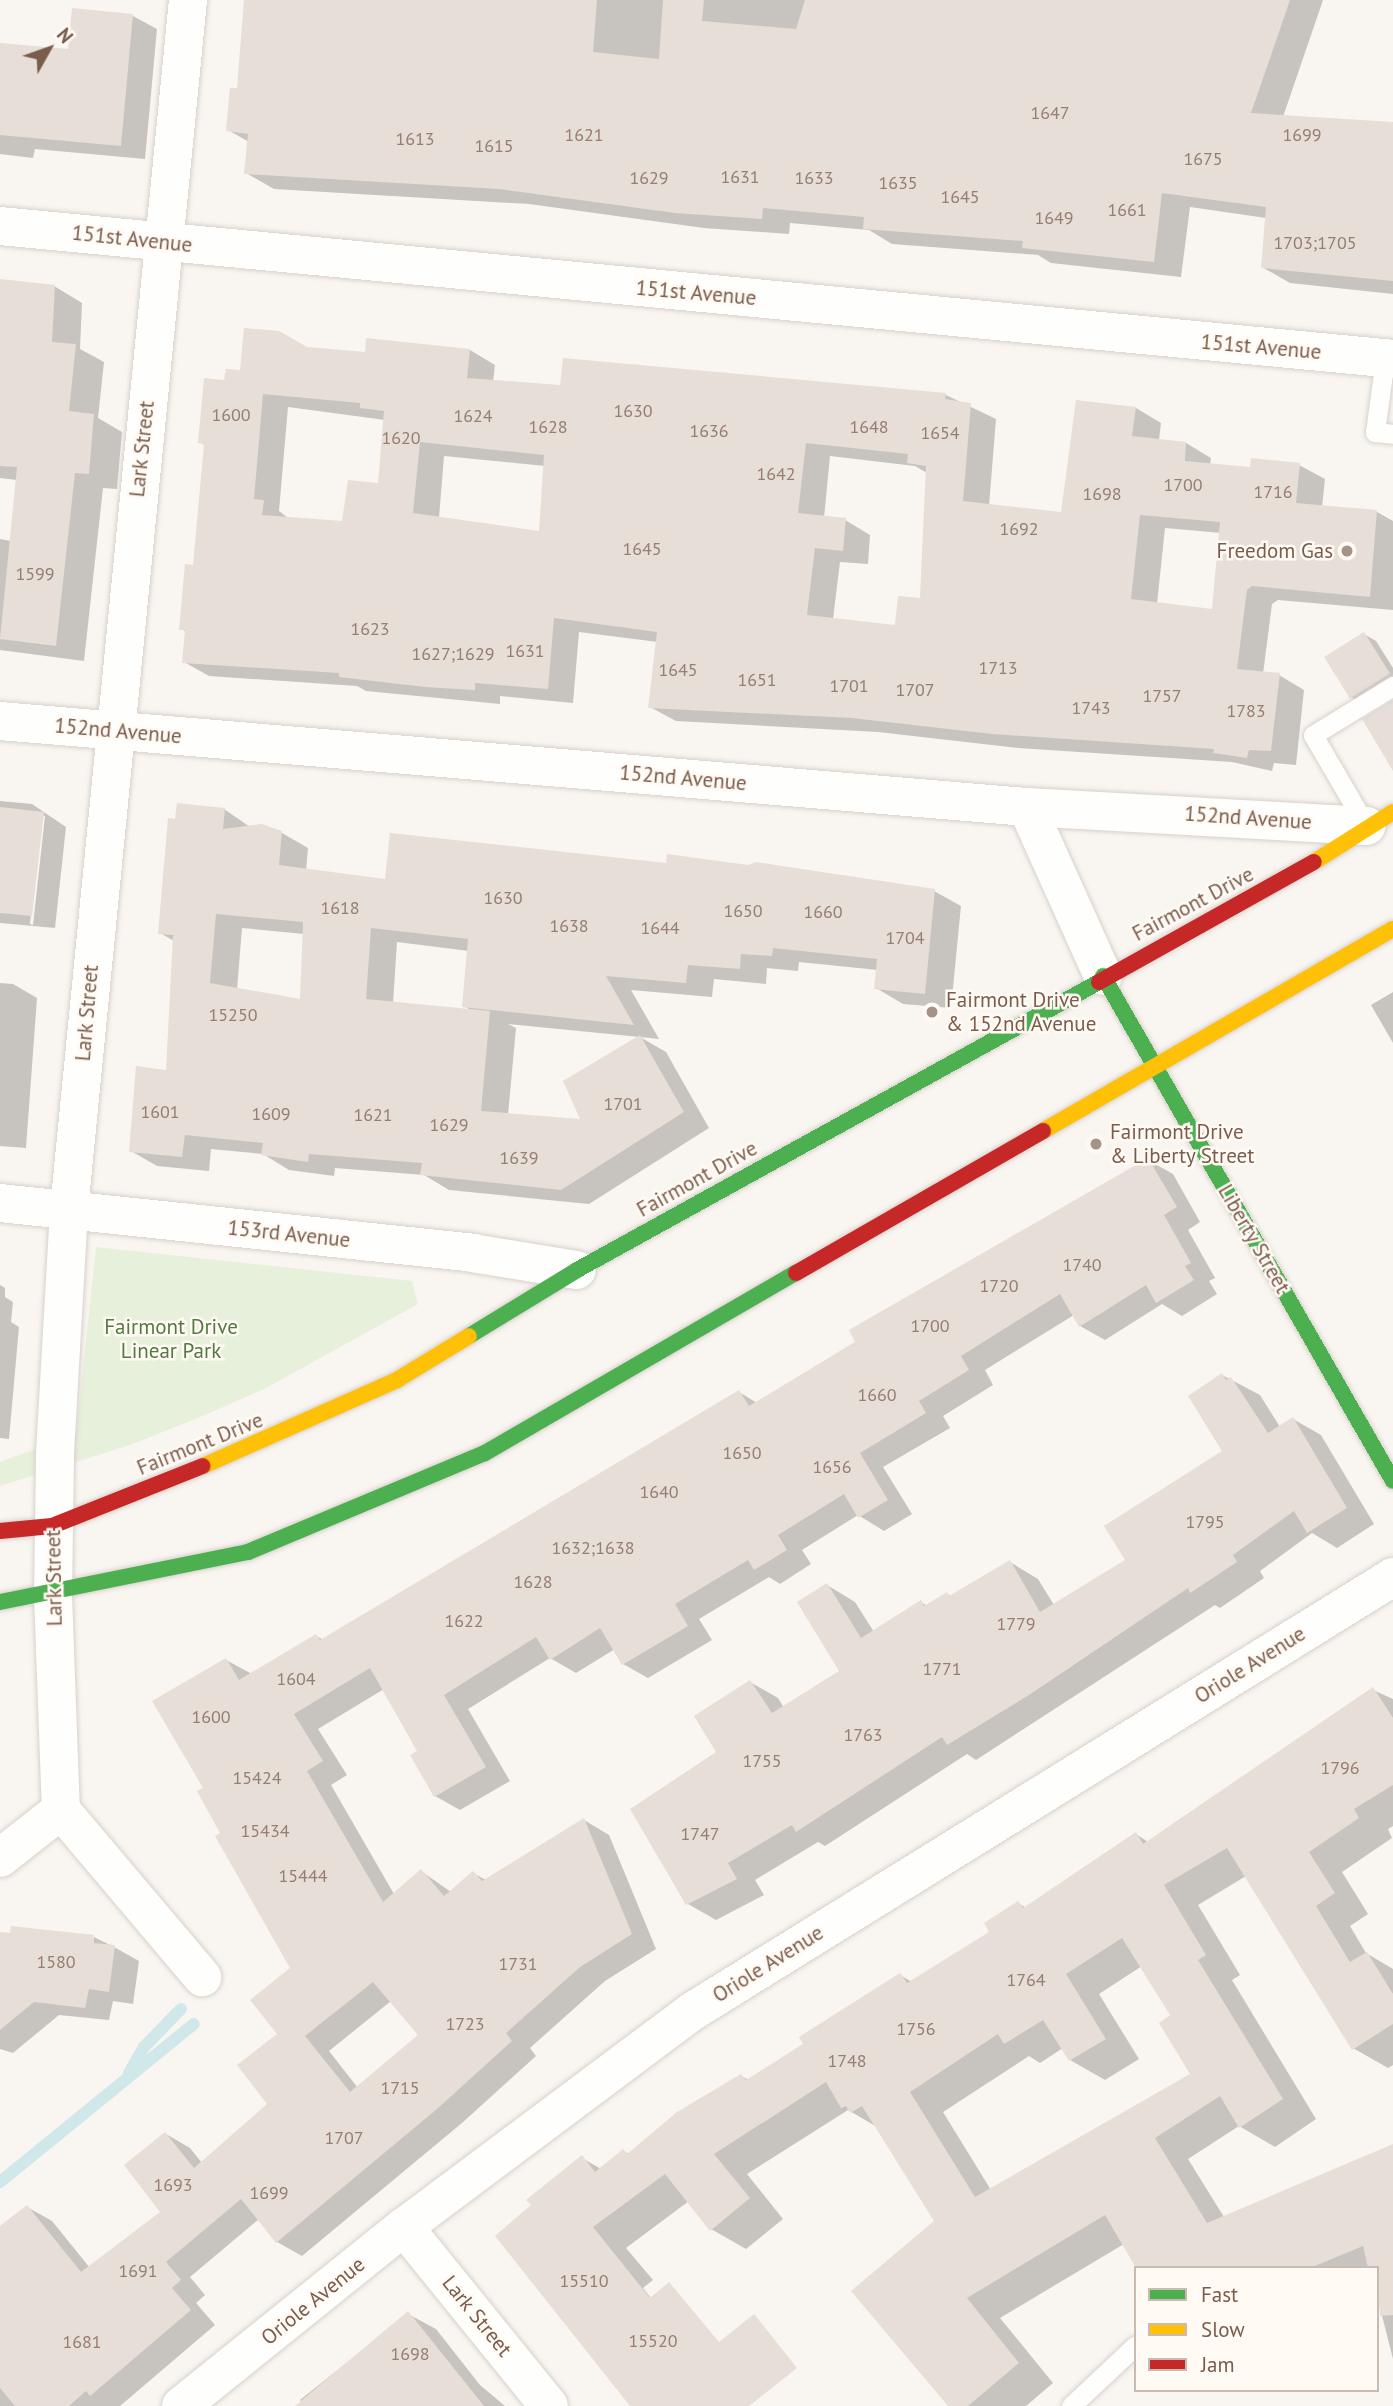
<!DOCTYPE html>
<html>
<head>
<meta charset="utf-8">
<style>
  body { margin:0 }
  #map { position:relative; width:1393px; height:2406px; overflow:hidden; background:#f9f5f0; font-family:"PT Sans",sans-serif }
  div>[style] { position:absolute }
  .green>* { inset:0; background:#e7f0db }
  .shadow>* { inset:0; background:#0003 }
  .stream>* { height:12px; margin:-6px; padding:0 6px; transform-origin:6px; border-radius:6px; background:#d0e8ea }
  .building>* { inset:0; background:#e6ded7; transform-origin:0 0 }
  .roads { filter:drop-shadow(0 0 2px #d7d1cb) drop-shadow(0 0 2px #d7d1cb) }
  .lane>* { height:19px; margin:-9.5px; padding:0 9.5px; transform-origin:9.5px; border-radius:9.5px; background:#fefefd }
  .street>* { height:38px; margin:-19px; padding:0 19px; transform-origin:19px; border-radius:19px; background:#fefefd }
  .fast>* { height:16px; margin:-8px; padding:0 8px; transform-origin:8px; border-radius:8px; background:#4caf50 }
  .slow>* { height:16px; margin:-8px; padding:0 8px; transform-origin:8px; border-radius:8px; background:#ffc107 }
  .jam>* { height:16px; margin:-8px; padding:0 8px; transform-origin:8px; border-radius:8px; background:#c62828 }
  .dots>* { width:19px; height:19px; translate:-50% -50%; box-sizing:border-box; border:4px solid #fffaf3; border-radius:50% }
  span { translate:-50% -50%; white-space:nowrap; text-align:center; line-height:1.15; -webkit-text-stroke:5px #fffaf3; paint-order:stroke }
  .number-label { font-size:18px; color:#977e72 }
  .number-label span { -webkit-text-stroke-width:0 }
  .street-label { font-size:21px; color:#7a5c4d }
  .poi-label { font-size:21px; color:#7a5c4d }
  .right { translate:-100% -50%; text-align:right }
  .left { translate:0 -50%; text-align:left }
  .park-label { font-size:21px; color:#537a41 }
  .legend { position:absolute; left:1134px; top:2266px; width:245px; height:126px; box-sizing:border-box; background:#fffaf3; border:2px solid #cabbb1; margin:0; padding:9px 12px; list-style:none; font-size:21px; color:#7a5c4d }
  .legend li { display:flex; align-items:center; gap:14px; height:35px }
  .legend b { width:35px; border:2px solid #cabbb1 }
  .north { position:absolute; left:14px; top:14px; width:70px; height:70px; -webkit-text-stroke:5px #fffaf3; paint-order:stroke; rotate:50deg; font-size:19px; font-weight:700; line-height:28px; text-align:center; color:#7a5c4d }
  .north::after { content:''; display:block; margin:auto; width:24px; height:32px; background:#7a5c4d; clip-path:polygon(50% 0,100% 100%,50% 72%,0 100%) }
</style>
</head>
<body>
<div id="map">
  <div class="green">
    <i style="clip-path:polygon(96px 1247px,412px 1281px,418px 1304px,266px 1388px,198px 1418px,130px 1445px,0 1486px,0 1462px,76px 1434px)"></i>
  </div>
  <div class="shadow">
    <i style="clip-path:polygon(246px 0,1323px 0,1283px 117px,1393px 123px,1393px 294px,1290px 283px,1262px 267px,1266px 218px,1190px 207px,1181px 277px,1051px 263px,1038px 255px,892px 244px,869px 230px,790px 223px,789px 234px,704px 228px,529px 204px,274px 189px,246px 173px,249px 142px,228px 130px,238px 90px)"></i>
    <i style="clip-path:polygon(133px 16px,157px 29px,145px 159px,35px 149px,33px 158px,0 154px,0 45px,69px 51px)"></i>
    <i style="clip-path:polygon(0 281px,54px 286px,82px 303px,80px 349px,104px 362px,98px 418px,122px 432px,117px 489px,103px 488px,84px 661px,0 650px,0 539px,11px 541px,17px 480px,0 478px)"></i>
    <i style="clip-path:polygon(evenodd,307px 349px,366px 354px,470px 350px,495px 365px,493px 382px,562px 387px,564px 360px,946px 395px,996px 419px,989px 506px,1063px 513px,1078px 402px,1136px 408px,1161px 423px,1159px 440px,1186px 443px,1211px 458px,1210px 465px,1252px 469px,1299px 465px,1325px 479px,1322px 507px,1377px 512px,1393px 521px,1393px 610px,1278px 600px,1272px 604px,1263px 674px,1279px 675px,1304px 690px,1296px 765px,1274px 763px,1272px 771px,1232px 762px,1018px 748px,878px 732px,676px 721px,650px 707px,658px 642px,579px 632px,573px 703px,500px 696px,500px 704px,366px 691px,357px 686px,209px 676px,184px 662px,187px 632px,181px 629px,194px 567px,206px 446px,200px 442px,226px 382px,307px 349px,288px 407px,385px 420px,379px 485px,344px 523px,288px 518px,279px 511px,288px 407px,307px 349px,444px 456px,545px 466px,541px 533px,439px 518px,444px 456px,307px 349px,830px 456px,915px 466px,927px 473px,922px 600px,897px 627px,833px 619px,840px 562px,868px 564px,870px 535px,845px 520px,824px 518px,830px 456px,307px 349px,1165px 528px,1221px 533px,1214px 611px,1157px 604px,1165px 528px)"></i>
    <i style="clip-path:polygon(1364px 634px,1376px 641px,1393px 668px,1393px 686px,1363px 704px,1351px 697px,1326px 657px)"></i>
    <i style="clip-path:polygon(evenodd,0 801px,32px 804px,66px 827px,55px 928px,0 923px,0 801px,41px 816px,45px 816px,33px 925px,30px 924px,41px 816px)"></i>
    <i style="clip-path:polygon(evenodd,224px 809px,250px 827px,282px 833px,308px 848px,306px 871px,386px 881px,934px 891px,961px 906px,951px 1008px,903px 1004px,876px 988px,878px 970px,799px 962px,798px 971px,767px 968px,766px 984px,714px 979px,712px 997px,631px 990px,659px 1039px,640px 1037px,666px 1052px,709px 1128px,589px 1204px,449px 1190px,424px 1175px,335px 1168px,334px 1176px,289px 1170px,263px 1154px,211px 1149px,209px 1171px,157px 1166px,131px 1151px,167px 1072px,174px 941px,160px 933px,224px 809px,242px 928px,304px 934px,301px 1001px,237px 990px,242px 928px,224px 809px,397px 942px,469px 951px,464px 1006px,472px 1011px,393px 1003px,397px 942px,224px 809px,508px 1024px,640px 1037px,583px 1121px,508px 1115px,516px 1028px,508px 1024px)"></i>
    <i style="clip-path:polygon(0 983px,13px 984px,37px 998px,26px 1148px,0 1146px)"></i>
    <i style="clip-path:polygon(1393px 992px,1393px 1043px,1371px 1005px)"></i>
    <i style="clip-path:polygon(evenodd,1148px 1160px,1173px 1174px,1200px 1222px,1188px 1230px,1215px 1278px,1209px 1281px,1217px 1294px,1182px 1316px,1162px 1304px,1105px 1340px,1080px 1326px,1074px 1315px,985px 1370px,993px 1385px,943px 1416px,950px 1428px,883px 1467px,912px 1514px,884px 1531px,858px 1515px,802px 1550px,811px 1564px,780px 1584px,769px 1577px,699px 1619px,712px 1640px,648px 1678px,623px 1664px,615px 1649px,576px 1673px,550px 1658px,468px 1709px,510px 1781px,460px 1810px,435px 1796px,420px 1751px,384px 1689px,318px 1729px,347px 1775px,331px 1785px,394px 1894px,421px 1871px,451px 1892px,473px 1873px,486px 1880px,584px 1820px,609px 1835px,656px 1949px,605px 1981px,530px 2048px,536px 2056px,462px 2123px,302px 2256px,277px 2242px,259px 2219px,190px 2277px,205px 2295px,196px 2303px,215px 2325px,120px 2406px,0 2406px,0 2228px,27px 2207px,52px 2221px,90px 2268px,163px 2212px,166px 2134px,190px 2148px,202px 2163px,270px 2104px,292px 1969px,222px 1834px,205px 1788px,226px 1660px,252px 1674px,316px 1636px,324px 1640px,739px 1392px,757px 1403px,1148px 1160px,391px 2001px,421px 2035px,358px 2088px,329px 2051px,391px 2001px)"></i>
    <i style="clip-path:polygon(0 1285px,5px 1288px,5px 1297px,13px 1302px,11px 1322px,19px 1327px,9px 1439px,0 1438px)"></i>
    <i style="clip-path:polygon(1222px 1375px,1260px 1395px,1280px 1427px,1293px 1419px,1321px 1435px,1374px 1524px,1337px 1548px,1312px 1533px,1260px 1571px,1264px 1578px,1220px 1608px,1215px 1605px,976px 1760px,967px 1754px,825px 1846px,818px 1842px,755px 1880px,764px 1895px,716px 1920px,688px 1904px,718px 1752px,750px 1682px,778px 1698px,784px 1708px,842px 1671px,827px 1585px,855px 1602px,874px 1632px,921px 1602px,927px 1606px,947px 1594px,951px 1596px,1010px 1562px,1038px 1579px,1054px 1605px,1127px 1560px,1225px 1452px)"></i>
    <i style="clip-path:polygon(evenodd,1373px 1690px,1393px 1699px,1393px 1826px,1388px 1829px,1392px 1838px,1342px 1872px,1368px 1914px,1350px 1926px,1366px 1953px,1393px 1969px,1393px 2065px,1388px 2068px,1353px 2048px,1246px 1876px,1198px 1905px,1240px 1975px,1232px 1980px,1316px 2119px,1275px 2147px,1239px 2126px,1188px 2159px,1224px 2217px,1393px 2146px,1393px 2359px,1377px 2296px,1377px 2268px,1138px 2268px,1124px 2244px,1000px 2318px,1053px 2383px,1026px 2406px,950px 2406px,936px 2222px,877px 2127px,848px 2110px,747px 2174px,783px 2219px,746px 2249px,711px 2229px,689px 2201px,626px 2248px,653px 2280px,643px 2288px,736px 2406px,632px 2406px,533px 2205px,582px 2158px,601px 2169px,623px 2151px,629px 2154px,741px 2076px,749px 2080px,806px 2045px,900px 1975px,912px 1982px,992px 1933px,1018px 1903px,1026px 1908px,1136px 1834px,1148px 1842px,1373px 1690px,1142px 1966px,1173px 2015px,1193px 2075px,991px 2190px,943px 2112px,1029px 2056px,1040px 2063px,1063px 2048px,1070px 2060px,1105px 2080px,1139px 2059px,1099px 1994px,1142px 1966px)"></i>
    <i style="clip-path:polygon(0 1934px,94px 1937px,114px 1947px,139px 1961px,133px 2004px,113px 2001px,109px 2020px,59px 2015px,13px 2053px,0 2049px)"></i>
    <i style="clip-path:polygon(408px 2314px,436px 2329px,480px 2385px,505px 2406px,305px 2406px,300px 2400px)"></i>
  </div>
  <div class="stream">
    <i style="left:129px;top:2073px;width:30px;rotate:-60deg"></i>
    <i style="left:144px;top:2047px;width:53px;rotate:-45.8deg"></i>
    <i style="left:0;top:2182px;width:250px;rotate:-39.2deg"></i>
  </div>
  <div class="building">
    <i style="clip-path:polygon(244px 0,597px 0,593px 52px,659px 59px,663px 0,704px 0,702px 21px,796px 29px,805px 0,1290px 0,1251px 113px,1393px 122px,1393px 281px,1261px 268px,1266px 207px,1162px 193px,1154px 262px,1022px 248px,1023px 241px,863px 229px,864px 217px,763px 208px,762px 219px,675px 213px,499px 189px,244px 174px,248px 134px,226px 131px,230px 88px,237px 88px)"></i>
    <i style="clip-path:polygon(72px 8px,133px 14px,121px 146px,0 135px,0 43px,68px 49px)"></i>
    <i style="clip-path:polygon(0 279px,55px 285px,52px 342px,76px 344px,69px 411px,94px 414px,89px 474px,75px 473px,56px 646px,0 639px,17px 467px,0 466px)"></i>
    <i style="clip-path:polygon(evenodd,244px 328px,279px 331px,307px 347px,365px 352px,366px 338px,470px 349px,467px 378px,560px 385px,563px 358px,946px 393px,945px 399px,971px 403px,963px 501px,1061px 512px,1076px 400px,1136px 407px,1132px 436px,1186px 442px,1185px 461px,1250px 467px,1251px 458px,1300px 463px,1296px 503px,1377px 510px,1370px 597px,1252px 586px,1247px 590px,1237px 669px,1280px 673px,1271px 751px,1249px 750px,1247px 758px,1213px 753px,1214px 749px,992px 734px,852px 718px,648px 708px,657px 632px,554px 618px,548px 689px,475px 683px,475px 690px,425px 687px,339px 677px,339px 673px,182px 663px,185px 630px,179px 630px,185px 564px,193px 565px,204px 444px,198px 443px,204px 378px,224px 380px,226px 369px,240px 370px,244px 328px,263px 394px,360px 403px,360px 408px,384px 411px,378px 483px,348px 480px,342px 521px,262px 515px,264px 500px,254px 499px,263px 394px,244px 328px,420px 442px,544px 455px,539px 531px,413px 513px,420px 442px,244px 328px,806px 443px,908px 454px,907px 463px,926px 466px,920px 598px,898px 596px,895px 625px,807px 615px,815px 548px,843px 551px,846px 518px,798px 513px,806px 443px,244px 328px,1140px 515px,1220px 522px,1212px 609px,1131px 599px,1140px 515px)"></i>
    <i style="left:1364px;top:632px;width:49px;height:47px;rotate:58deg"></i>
    <i style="clip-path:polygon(1393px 700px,1393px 771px,1362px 719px)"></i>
    <i style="clip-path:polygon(evenodd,177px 803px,225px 808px,223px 829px,262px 824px,282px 831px,279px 865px,385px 879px,390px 833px,666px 863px,667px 854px,748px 865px,756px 862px,935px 889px,925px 994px,874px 989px,877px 959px,773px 948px,772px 956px,741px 954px,740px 969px,688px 965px,686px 983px,606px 976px,634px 1025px,462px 1007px,468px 939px,371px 928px,366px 999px,490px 1011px,481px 1111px,580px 1119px,563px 1081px,640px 1035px,684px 1112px,561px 1190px,420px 1175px,422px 1163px,309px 1154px,308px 1162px,261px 1155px,263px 1143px,185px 1135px,182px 1157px,129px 1152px,136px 1066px,166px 1070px,173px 935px,158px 934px,168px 818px,175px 819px,177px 803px,216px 914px,303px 922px,300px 999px,210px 983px,216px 914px)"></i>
    <i style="clip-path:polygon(0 807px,44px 812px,32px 916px,0 913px)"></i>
    <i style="clip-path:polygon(evenodd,1148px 1158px,1177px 1207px,1164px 1215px,1191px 1263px,1185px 1266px,1194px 1280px,1156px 1303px,1146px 1285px,1079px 1327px,1060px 1294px,961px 1356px,969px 1370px,919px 1401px,926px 1413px,860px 1453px,888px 1500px,858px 1518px,844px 1494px,778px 1535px,787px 1550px,754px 1570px,748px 1560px,675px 1604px,688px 1626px,622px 1665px,600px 1628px,550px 1660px,536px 1637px,444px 1695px,486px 1767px,434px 1797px,410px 1755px,417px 1751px,370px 1668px,294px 1714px,323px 1761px,307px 1771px,383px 1902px,421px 1869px,444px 1896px,473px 1871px,482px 1881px,584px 1818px,632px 1934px,580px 1967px,506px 2033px,512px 2041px,437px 2109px,276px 2243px,241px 2199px,166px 2262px,181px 2280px,172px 2288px,191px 2310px,90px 2396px,86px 2391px,69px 2406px,15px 2406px,0 2388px,0 2226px,27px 2205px,81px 2272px,160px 2212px,124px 2165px,165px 2132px,194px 2168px,267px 2104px,237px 2065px,277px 2034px,250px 2000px,290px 1968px,215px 1836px,220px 1833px,197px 1791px,203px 1788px,152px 1701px,226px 1658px,239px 1680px,316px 1634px,320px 1640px,739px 1390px,749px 1406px,855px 1342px,849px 1330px,1148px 1158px,373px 1982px,418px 2035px,350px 2092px,305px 2036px,373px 1982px)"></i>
    <i style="clip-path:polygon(1222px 1373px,1226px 1380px,1231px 1377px,1268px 1433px,1293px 1417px,1347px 1508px,1307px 1533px,1294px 1511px,1233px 1555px,1237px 1562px,1190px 1593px,1188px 1588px,1029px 1695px,947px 1745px,942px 1737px,796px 1832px,792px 1825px,728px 1863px,737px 1879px,686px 1905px,630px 1809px,716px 1752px,694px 1716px,750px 1680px,772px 1713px,839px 1671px,797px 1602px,827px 1583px,861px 1638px,921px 1600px,924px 1606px,947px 1592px,949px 1596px,1010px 1560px,1040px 1612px,1125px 1560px,1104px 1526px,1222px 1451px,1188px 1396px)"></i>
    <i style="clip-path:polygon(evenodd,1373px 1687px,1393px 1718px,1393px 1785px,1354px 1809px,1359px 1818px,1309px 1852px,1335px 1893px,1316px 1906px,1350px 1962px,1367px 1952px,1393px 1994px,1393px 2024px,1352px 2050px,1227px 1848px,1164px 1885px,1206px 1955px,1198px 1960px,1283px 2099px,1239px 2128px,1220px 2096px,1155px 2138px,1207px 2223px,1393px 2144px,1393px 2315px,1380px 2316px,1377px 2268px,1368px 2268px,1363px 2246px,1310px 2268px,1136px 2268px,1105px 2215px,967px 2298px,1019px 2363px,968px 2406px,948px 2406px,851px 2291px,934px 2221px,862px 2106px,850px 2113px,846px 2106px,841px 2108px,826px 2082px,714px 2154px,750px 2198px,710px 2231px,665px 2174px,593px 2227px,650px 2298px,669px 2282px,719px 2342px,754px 2314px,797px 2368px,749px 2406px,630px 2406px,495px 2236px,531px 2205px,526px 2200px,582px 2155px,595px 2172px,623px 2149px,627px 2154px,677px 2112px,741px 2074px,746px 2080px,803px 2044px,799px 2037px,900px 1973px,907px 1983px,989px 1932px,984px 1923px,1018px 1901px,1023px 1908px,1136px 1832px,1143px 1844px,1373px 1687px,1122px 1938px,1170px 2015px,1159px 2023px,1190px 2074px,975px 2197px,910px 2092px,998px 2034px,1004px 2044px,1043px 2020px,1069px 2061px,1106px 2039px,1066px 1974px,1122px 1938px)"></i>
    <i style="clip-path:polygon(11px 1926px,94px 1935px,94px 1943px,115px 1945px,109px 1992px,89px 1989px,85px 2008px,34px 2002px,0 2030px,0 1932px,10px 1933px)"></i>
    <i style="clip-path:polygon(408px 2311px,484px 2406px,295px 2406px)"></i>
  </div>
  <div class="roads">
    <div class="lane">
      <i style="left:1385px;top:359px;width:74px;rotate:97.8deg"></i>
      <i style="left:1375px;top:432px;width:18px;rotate:6deg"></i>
      <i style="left:1366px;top:826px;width:105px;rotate:-120.2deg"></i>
      <i style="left:1313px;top:735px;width:94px;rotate:-31.5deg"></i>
      <i style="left:1071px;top:2406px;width:88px;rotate:-43.2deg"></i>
    </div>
    <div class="street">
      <i style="left:188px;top:0;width:1216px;rotate:95.62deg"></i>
      <i style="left:69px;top:1210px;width:246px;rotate:93.3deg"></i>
      <i style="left:55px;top:1456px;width:139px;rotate:90.8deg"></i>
      <i style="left:53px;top:1595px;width:215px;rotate:87.9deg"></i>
      <i style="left:61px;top:1810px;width:219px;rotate:49.8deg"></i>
      <i style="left:0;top:226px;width:1399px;rotate:5.45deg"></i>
      <i style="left:0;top:721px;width:1031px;rotate:4.79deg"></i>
      <i style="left:1027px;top:807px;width:340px;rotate:3.2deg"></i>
      <i style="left:1027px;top:807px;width:185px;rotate:65.8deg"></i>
      <i style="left:0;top:1203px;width:475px;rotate:6deg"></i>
      <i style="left:472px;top:1253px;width:106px;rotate:9.2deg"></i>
      <i style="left:0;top:1858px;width:78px;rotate:-38.2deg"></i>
      <i style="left:404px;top:2227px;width:230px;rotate:51deg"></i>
      <i style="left:181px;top:2406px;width:286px;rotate:-38.8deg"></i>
      <i style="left:404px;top:2227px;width:361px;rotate:-36.8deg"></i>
      <i style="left:693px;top:2011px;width:824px;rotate:-31.8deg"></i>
    </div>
    <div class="fast">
      <i style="left:1103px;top:976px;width:582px;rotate:60.13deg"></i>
      <i style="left:469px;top:1336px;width:127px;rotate:-31.4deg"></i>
      <i style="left:577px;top:1270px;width:596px;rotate:-28.89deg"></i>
      <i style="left:0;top:1602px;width:253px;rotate:-11.4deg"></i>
      <i style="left:248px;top:1552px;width:257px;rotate:-22.7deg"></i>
      <i style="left:485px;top:1453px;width:359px;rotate:-30.1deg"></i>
    </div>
    <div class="slow">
      <i style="left:1314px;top:862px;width:93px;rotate:-32.3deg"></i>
      <i style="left:1043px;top:1131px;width:404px;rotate:-30deg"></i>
      <i style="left:203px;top:1466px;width:212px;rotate:-23.9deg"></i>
      <i style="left:397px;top:1380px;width:84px;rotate:-31.4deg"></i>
    </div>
    <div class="jam">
      <i style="left:1099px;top:982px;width:246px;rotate:-29.2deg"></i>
      <i style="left:796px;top:1273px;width:285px;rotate:-29.9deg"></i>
      <i style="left:0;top:1531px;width:52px;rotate:-5.5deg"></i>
      <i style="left:52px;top:1526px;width:162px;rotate:-21.7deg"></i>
    </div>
  </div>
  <div class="dots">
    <i style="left:1347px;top:551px;background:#a69286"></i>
    <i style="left:932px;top:1012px;background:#a69286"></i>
    <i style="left:1096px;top:1144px;background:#a69286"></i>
  </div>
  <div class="number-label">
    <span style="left:1050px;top:113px">1647</span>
    <span style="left:584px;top:135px">1621</span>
    <span style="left:1302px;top:135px">1699</span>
    <span style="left:415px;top:139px">1613</span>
    <span style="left:494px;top:146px">1615</span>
    <span style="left:1203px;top:159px">1675</span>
    <span style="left:740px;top:177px">1631</span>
    <span style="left:649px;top:178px">1629</span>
    <span style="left:814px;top:178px">1633</span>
    <span style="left:898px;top:183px">1635</span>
    <span style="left:960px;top:197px">1645</span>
    <span style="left:1127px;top:210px">1661</span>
    <span style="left:1054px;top:218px">1649</span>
    <span style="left:1315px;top:243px">1703;1705</span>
    <span style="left:633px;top:411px">1630</span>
    <span style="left:231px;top:415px">1600</span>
    <span style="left:473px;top:416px">1624</span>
    <span style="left:548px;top:427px">1628</span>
    <span style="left:869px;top:427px">1648</span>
    <span style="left:709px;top:431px">1636</span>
    <span style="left:940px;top:433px">1654</span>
    <span style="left:401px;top:438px">1620</span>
    <span style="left:776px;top:474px">1642</span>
    <span style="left:1183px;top:485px">1700</span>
    <span style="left:1273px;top:492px">1716</span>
    <span style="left:1102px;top:494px">1698</span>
    <span style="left:1019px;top:529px">1692</span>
    <span style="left:642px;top:549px">1645</span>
    <span style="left:35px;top:574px">1599</span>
    <span style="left:370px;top:629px">1623</span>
    <span style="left:525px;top:651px">1631</span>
    <span style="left:453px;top:654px">1627;1629</span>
    <span style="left:998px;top:668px">1713</span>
    <span style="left:678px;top:670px">1645</span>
    <span style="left:757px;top:680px">1651</span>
    <span style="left:849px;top:686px">1701</span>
    <span style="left:915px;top:690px">1707</span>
    <span style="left:1162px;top:696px">1757</span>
    <span style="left:1091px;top:708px">1743</span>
    <span style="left:1246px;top:711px">1783</span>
    <span style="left:503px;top:898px">1630</span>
    <span style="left:340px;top:908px">1618</span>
    <span style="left:743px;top:911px">1650</span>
    <span style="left:823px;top:912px">1660</span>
    <span style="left:569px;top:926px">1638</span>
    <span style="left:660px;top:928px">1644</span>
    <span style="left:905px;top:938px">1704</span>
    <span style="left:233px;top:1015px">15250</span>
    <span style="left:623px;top:1104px">1701</span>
    <span style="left:160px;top:1112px">1601</span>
    <span style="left:271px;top:1114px">1609</span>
    <span style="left:373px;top:1115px">1621</span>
    <span style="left:449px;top:1125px">1629</span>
    <span style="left:519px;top:1158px">1639</span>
    <span style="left:1082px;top:1265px">1740</span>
    <span style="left:999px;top:1286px">1720</span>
    <span style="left:930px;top:1326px">1700</span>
    <span style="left:877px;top:1395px">1660</span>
    <span style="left:742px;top:1453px">1650</span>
    <span style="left:832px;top:1467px">1656</span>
    <span style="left:659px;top:1492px">1640</span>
    <span style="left:1205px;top:1522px">1795</span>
    <span style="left:593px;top:1548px">1632;1638</span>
    <span style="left:533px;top:1582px">1628</span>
    <span style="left:464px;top:1621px">1622</span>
    <span style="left:1016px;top:1624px">1779</span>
    <span style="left:942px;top:1669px">1771</span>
    <span style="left:296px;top:1679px">1604</span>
    <span style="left:211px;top:1717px">1600</span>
    <span style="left:863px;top:1735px">1763</span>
    <span style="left:762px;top:1761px">1755</span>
    <span style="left:1340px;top:1768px">1796</span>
    <span style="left:257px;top:1778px">15424</span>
    <span style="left:265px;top:1831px">15434</span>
    <span style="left:700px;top:1834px">1747</span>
    <span style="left:303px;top:1876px">15444</span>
    <span style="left:56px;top:1962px">1580</span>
    <span style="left:518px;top:1964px">1731</span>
    <span style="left:1026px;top:1980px">1764</span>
    <span style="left:465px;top:2024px">1723</span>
    <span style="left:916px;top:2029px">1756</span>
    <span style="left:847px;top:2061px">1748</span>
    <span style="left:400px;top:2088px">1715</span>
    <span style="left:344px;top:2138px">1707</span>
    <span style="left:173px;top:2185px">1693</span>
    <span style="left:269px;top:2193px">1699</span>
    <span style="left:138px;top:2271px">1691</span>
    <span style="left:584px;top:2281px">15510</span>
    <span style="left:653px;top:2341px">15520</span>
    <span style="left:82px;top:2342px">1681</span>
    <span style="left:410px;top:2354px">1698</span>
  </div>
  <div class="street-label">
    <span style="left:132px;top:239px;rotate:6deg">151st Avenue</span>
    <span style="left:696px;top:293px;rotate:5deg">151st Avenue</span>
    <span style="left:1261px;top:347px;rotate:5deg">151st Avenue</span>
    <span style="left:142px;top:449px;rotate:-84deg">Lark Street</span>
    <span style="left:118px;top:731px;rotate:5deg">152nd Avenue</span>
    <span style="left:683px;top:778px;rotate:5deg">152nd Avenue</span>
    <span style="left:1248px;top:818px;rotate:4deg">152nd Avenue</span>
    <span style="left:1193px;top:904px;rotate:-28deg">Fairmont Drive</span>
    <span style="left:87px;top:1013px;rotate:-85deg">Lark Street</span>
    <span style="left:697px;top:1179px;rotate:-29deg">Fairmont Drive</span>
    <span style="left:289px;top:1234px;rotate:6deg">153rd Avenue</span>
    <span style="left:1254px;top:1239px;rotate:60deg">Liberty Street</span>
    <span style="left:200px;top:1444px;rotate:-22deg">Fairmont Drive</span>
    <span style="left:54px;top:1578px;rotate:-91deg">Lark Street</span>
    <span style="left:1250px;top:1665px;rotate:-32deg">Oriole Avenue</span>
    <span style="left:768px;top:1964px;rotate:-32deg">Oriole Avenue</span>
    <span style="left:313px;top:2301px;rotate:-39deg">Oriole Avenue</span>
    <span style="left:477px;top:2316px;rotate:51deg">Lark Street</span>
  </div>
  <div class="poi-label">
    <span class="right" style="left:1333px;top:551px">Freedom Gas</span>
    <span class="left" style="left:946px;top:1012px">Fairmont Drive<br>&amp; 152nd Avenue</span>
    <span class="left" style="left:1110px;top:1144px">Fairmont Drive<br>&amp; Liberty Street</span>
  </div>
  <div class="park-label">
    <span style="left:171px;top:1339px">Fairmont Drive<br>Linear Park</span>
  </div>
  <ul class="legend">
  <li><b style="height:9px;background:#4caf50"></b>Fast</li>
  <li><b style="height:9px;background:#ffc107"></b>Slow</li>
  <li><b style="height:9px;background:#c62828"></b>Jam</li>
  </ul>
  <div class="north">N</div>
</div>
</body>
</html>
